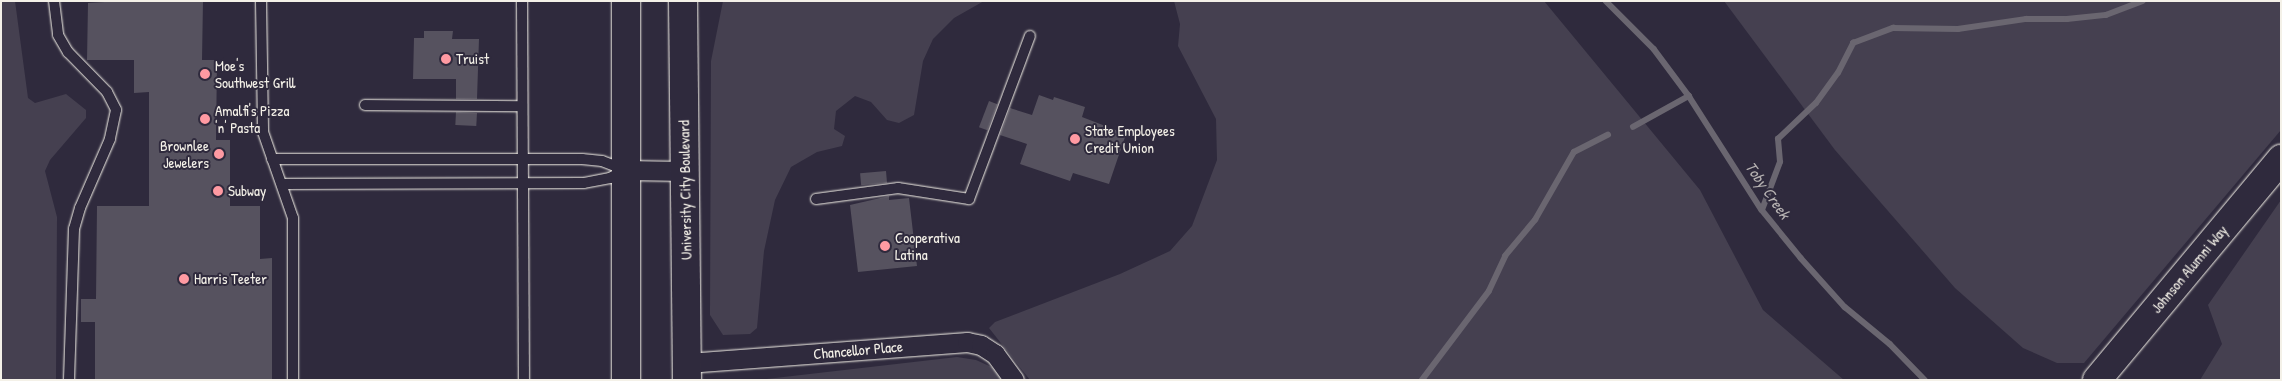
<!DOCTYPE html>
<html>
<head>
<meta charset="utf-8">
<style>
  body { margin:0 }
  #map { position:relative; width:2282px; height:381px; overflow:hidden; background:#2f2a3d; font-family:"Patrick Hand",sans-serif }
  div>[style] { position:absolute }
  .green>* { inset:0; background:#454050 }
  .stream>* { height:5.5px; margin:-2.75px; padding:0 2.75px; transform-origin:2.75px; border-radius:2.75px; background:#6a6670 }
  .building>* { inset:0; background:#56525f; transform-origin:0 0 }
  .roads { filter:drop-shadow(0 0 1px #f4f1e8) drop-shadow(0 0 1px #f4f1e8) }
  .lane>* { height:10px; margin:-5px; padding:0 5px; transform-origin:5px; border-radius:5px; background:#2f2a3d }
  .street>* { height:19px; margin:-9.5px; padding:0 9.5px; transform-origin:9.5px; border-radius:9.5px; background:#2f2a3d }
  .secondary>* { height:28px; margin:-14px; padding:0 14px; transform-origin:14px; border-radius:14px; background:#2f2a3d }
  .primary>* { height:28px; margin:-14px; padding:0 14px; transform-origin:14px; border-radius:14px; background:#2f2a3d }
  .dots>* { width:14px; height:14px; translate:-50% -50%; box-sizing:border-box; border:2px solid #2f2a3d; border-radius:50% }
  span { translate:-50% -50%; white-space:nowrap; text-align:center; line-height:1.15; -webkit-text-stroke:4px #2f2a3d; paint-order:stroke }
  .poi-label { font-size:15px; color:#f4f1e8 }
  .left { translate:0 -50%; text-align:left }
  .right { translate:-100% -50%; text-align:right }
  .street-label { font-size:15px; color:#f4f1e8 }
  .water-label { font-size:16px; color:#b6b2b2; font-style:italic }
  .frame { position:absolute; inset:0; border:2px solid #f4f1e8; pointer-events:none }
</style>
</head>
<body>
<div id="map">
  <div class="green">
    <i style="clip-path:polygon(1px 1px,15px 1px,28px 98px,35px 103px,66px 94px,86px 110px,86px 118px,50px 160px,45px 171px,57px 217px,56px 380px,1px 380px)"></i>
    <i style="clip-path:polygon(723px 1px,984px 1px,954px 18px,933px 39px,923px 61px,914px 115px,899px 123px,887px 120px,871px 102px,855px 96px,836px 111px,834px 129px,845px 136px,842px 146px,817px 152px,791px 167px,775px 200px,764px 251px,757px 328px,750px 334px,723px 335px,710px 315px,711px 61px)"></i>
    <i style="clip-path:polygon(1174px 1px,1544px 1px,1700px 190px,1763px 310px,1844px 380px,1030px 380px,989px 328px,995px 322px,1120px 274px,1170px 251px,1192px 226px,1217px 160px,1216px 119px,1178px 46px,1180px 24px)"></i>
    <i style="clip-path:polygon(1724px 1px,2281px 1px,2281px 130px,2084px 363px,2057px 363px,2023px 348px,1955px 288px,1835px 150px)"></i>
    <i style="clip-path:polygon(2281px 200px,2281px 380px,2200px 380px,2222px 344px,2208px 305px)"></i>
    <i style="clip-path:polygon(957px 357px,976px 360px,996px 369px,1004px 380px,757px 380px)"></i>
  </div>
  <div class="stream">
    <i style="left:1606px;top:1px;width:68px;rotate:45deg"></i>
    <i style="left:1654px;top:49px;width:59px;rotate:53.3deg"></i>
    <i style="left:1689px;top:96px;width:135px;rotate:57.4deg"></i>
    <i style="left:1762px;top:210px;width:62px;rotate:50.9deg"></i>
    <i style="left:1801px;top:258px;width:66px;rotate:48.1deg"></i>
    <i style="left:1845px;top:307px;width:58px;rotate:39.4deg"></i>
    <i style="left:1890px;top:344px;width:50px;rotate:45.8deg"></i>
    <i style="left:1633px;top:127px;width:64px;rotate:-29deg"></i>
    <i style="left:1762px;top:210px;width:51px;rotate:-69.4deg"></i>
    <i style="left:1780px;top:162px;width:23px;rotate:-95deg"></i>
    <i style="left:1778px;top:139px;width:52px;rotate:-43.5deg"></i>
    <i style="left:1816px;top:103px;width:37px;rotate:-54deg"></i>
    <i style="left:1838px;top:73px;width:34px;rotate:-63deg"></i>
    <i style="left:1853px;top:43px;width:43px;rotate:-20.6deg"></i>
    <i style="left:1893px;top:28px;width:65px;rotate:0.9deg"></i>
    <i style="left:1958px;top:29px;width:69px;rotate:-8.4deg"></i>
    <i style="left:2026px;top:19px;width:41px"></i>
    <i style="left:2067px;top:19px;width:39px;rotate:-6deg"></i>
    <i style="left:2106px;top:15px;width:39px;rotate:-21deg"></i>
    <i style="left:1422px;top:380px;width:111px;rotate:-53deg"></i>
    <i style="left:1489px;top:291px;width:38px;rotate:-65deg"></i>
    <i style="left:1505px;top:256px;width:47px;rotate:-50.2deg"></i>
    <i style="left:1535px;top:220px;width:78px;rotate:-60.2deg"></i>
    <i style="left:1574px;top:152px;width:38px;rotate:-27deg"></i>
  </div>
  <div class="building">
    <i style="clip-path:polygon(121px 1px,203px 1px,202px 60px,217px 60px,216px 140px,230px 140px,230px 206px,260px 206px,260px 259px,272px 258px,272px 380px,95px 380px,95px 322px,81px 322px,81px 299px,96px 299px,97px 206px,149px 206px,149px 92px,134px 93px,134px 60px,87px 60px,88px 3px)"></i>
    <i style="clip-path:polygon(424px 31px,453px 31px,452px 39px,479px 39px,477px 99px,456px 99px,456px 79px,413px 79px,414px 38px,424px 38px)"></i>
    <i style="clip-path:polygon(1039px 95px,1053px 100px,1054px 97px,1085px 107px,1082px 117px,1126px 134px,1109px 184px,1073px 173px,1070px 181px,1020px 164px,1027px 144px,1000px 135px,1010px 108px,1032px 115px)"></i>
    <i style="left:989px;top:101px;width:9px;height:28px;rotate:21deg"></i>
    <i style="left:456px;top:112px;width:21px;height:13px;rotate:3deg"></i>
    <i style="left:886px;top:171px;width:12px;height:26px;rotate:85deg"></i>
    <i style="clip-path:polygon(889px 196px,889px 200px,909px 198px,917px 266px,858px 272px,850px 205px)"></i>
  </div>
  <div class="roads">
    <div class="lane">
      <i style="left:54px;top:1px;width:34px;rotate:83deg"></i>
      <i style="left:58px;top:35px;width:20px;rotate:60deg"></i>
      <i style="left:68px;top:52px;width:56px;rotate:45.7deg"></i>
      <i style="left:107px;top:92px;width:20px;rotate:63deg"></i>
      <i style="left:116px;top:110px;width:30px;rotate:102deg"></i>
      <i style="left:110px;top:139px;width:75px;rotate:113.5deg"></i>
      <i style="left:80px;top:208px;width:22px;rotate:106deg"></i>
      <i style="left:74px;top:229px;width:151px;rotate:91.9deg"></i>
      <i style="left:261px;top:1px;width:131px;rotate:89.1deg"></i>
      <i style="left:263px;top:132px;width:91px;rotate:70.8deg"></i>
      <i style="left:293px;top:218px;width:162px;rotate:90deg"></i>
      <i style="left:522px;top:1px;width:379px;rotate:89.7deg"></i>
      <i style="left:365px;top:105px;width:157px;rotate:0.4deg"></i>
      <i style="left:272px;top:159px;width:310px"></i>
      <i style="left:582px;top:159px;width:20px;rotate:6deg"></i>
      <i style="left:602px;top:161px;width:25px;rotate:21deg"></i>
      <i style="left:625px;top:170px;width:17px;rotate:152deg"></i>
      <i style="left:610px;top:178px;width:26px;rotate:169deg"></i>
      <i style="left:584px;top:183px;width:302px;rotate:179.8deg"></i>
      <i style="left:816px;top:199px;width:83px;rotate:-7.6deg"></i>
      <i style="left:898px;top:188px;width:72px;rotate:8.8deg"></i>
      <i style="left:969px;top:199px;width:174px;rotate:-69.5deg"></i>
    </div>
    <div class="street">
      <i style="left:625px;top:170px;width:60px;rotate:1deg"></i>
      <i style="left:687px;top:363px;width:281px;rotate:-4.3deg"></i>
      <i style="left:967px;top:342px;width:14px;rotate:12deg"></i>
      <i style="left:981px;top:345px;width:17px;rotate:33deg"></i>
      <i style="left:995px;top:354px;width:32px;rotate:54deg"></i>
    </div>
    <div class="secondary">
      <i style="left:2097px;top:380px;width:288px;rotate:-50.2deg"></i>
    </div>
    <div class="primary">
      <i style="left:626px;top:1px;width:379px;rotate:90deg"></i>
      <i style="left:683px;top:1px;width:379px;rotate:89.4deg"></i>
    </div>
  </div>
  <div class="dots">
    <i style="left:446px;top:59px;background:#ff9aa2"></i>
    <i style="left:205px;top:74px;background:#ff9aa2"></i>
    <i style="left:205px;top:119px;background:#ff9aa2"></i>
    <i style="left:1075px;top:139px;background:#ff9aa2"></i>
    <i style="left:219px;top:154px;background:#ff9aa2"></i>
    <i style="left:218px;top:191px;background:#ff9aa2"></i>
    <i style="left:885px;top:246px;background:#ff9aa2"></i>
    <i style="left:184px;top:279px;background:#ff9aa2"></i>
  </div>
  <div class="poi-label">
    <span class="left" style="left:456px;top:59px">Truist</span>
    <span class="left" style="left:215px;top:74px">Moe's<br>Southwest Grill</span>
    <span class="left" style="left:215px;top:119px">Amalfi's Pizza<br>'n' Pasta</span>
    <span class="left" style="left:1085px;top:139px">State Employees<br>Credit Union</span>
    <span class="right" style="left:209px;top:154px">Brownlee<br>Jewelers</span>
    <span class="left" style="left:228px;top:191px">Subway</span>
    <span class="left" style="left:895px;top:246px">Cooperativa<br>Latina</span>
    <span class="left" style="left:194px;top:279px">Harris Teeter</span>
  </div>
  <div class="street-label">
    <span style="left:685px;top:190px;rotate:-91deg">University City Boulevard</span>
    <span style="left:2189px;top:269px;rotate:-50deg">Johnson Alumni Way</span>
    <span style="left:858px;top:350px;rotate:-5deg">Chancellor Place</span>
  </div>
  <div class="water-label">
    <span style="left:1768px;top:190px;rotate:55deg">Toby Creek</span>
  </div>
  <div class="frame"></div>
</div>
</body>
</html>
